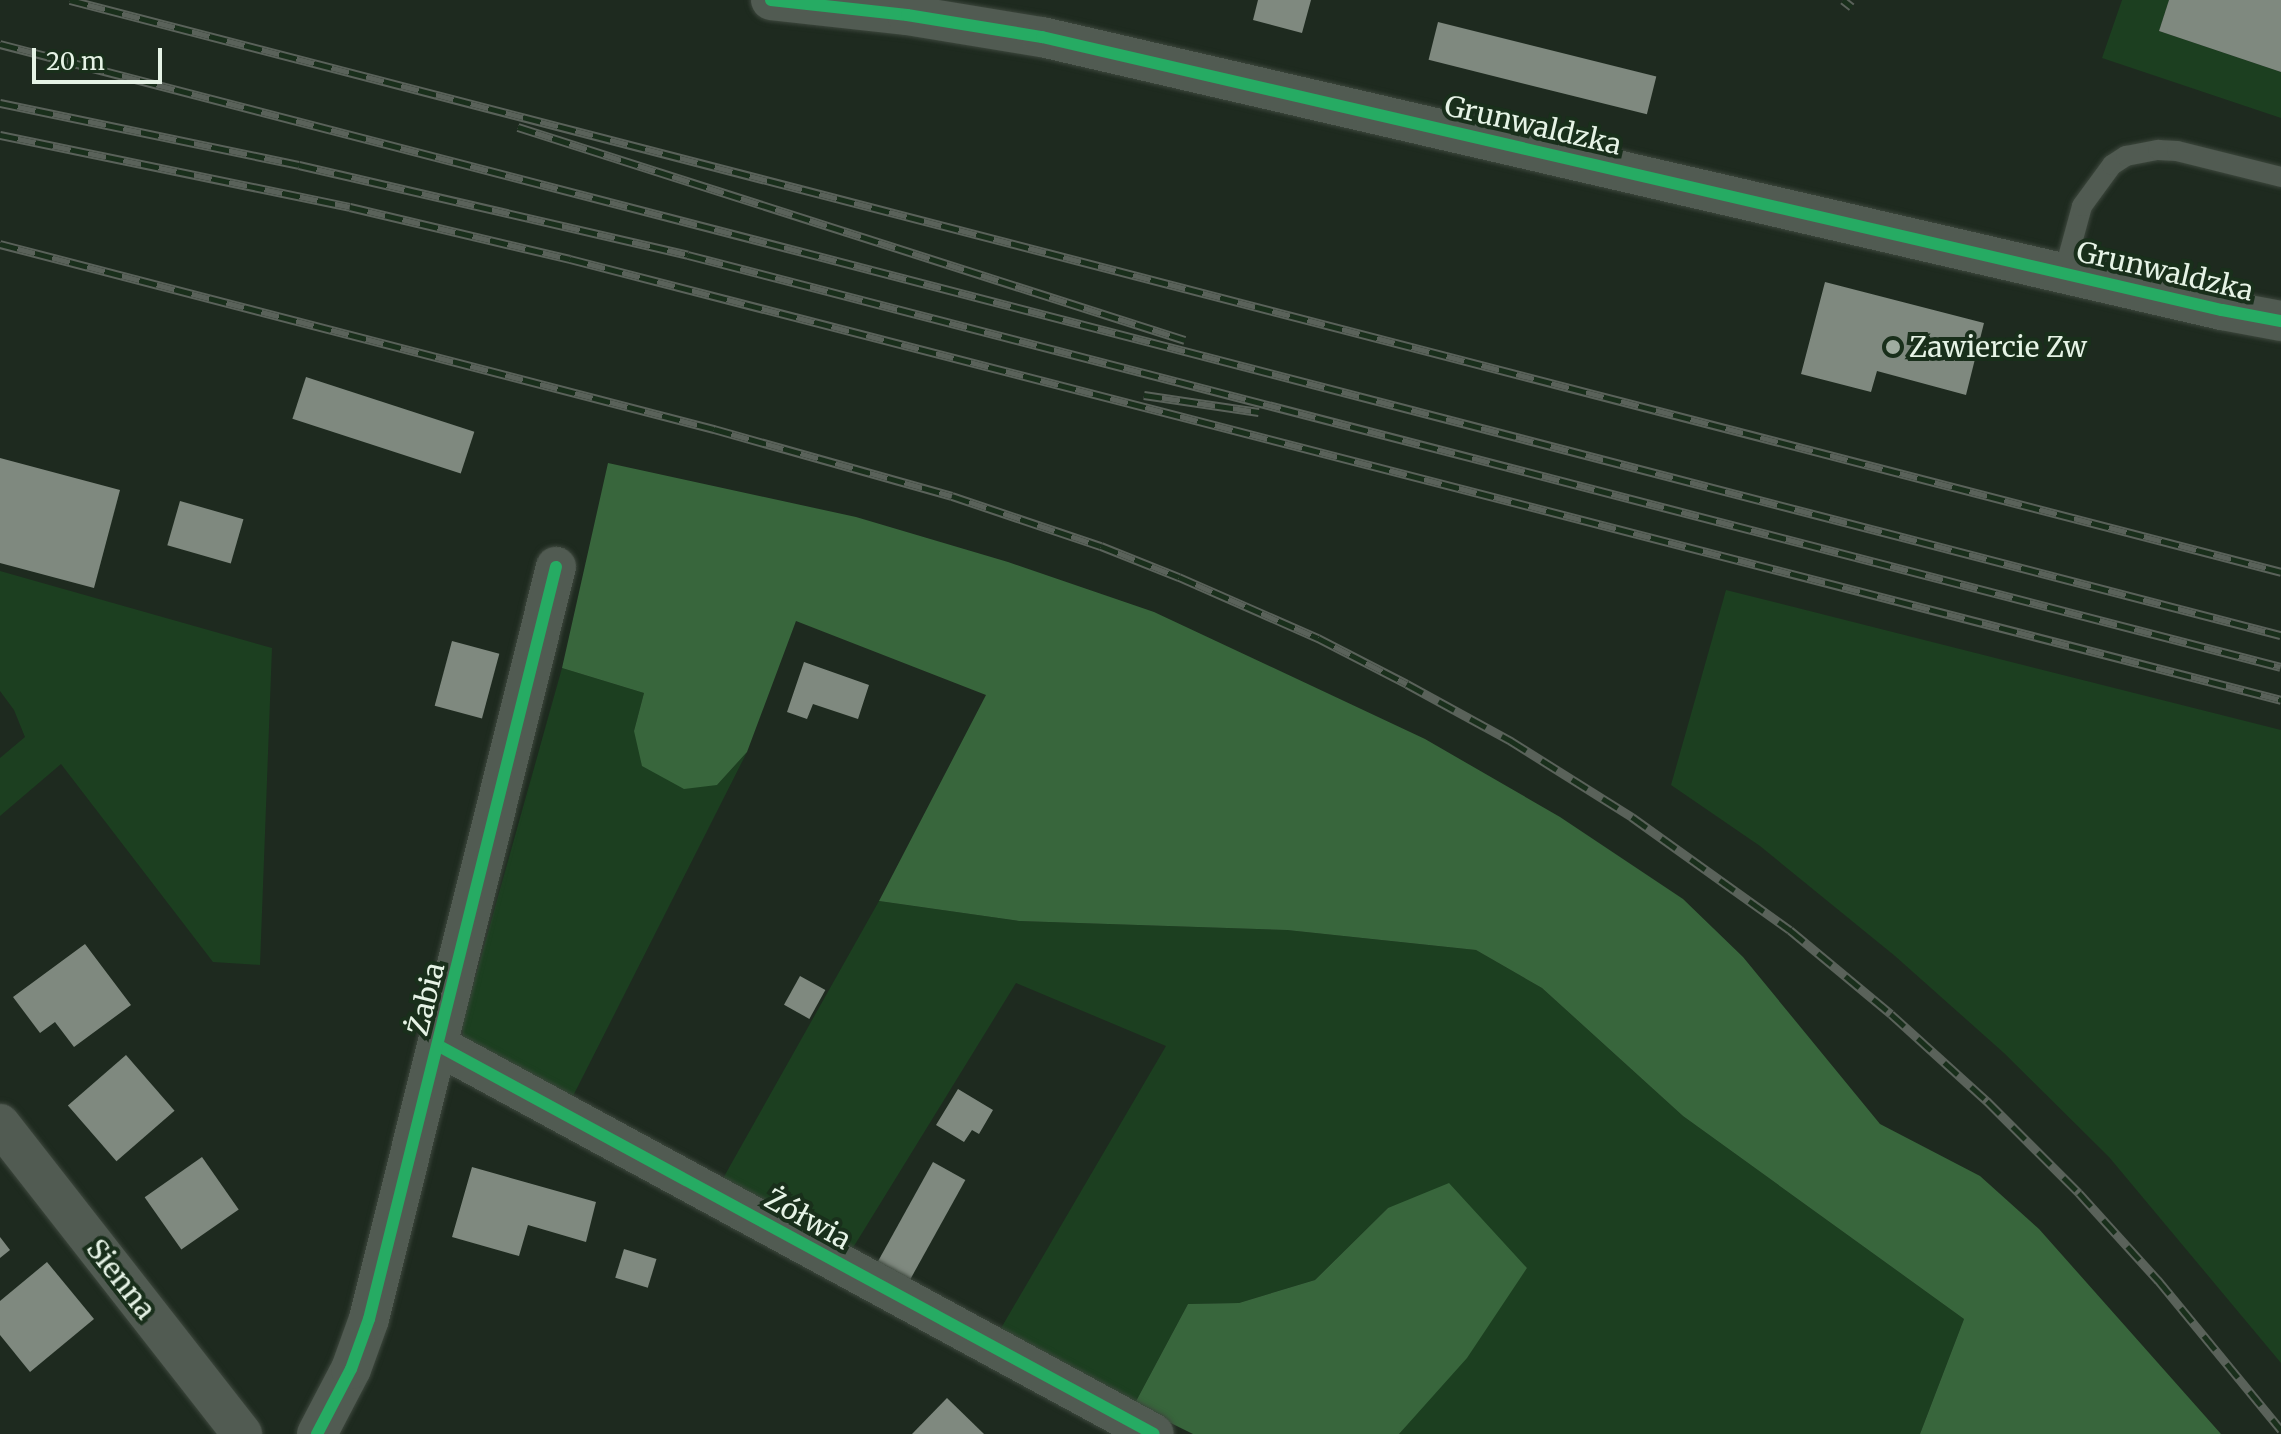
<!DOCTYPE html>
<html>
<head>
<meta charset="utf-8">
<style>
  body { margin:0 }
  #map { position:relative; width:2281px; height:1434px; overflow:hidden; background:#1e2a1f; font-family:Merriweather,serif }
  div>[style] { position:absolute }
  .green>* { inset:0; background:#1c3f20 }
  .forest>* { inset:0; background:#38663c }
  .building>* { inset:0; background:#7f897f; transform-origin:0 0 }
  .roads { filter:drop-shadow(0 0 2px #3d473d) drop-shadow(0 0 2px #3d473d) }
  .lane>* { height:20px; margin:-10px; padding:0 10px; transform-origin:10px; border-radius:10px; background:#515b52 }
  .street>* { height:40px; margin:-20px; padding:0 20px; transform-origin:20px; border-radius:20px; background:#515b52 }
  .rail>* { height:9px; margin-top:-4.5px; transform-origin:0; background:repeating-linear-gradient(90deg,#192f1b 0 18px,#5a625a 0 36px); box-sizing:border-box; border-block:2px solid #5a625a }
  .cycleway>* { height:12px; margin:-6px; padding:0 6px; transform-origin:6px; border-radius:6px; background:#26ab63 }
  .dots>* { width:22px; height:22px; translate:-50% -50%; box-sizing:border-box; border:4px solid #192f1b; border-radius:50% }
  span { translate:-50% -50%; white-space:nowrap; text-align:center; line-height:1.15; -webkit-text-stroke:8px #192f1b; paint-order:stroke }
  .street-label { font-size:28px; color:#e6f3e6 }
  .poi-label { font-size:28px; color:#e6f3e6 }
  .left { translate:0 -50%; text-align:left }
  .scale { position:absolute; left:32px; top:48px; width:130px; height:36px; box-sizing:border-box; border:4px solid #e6f3e6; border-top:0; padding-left:10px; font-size:24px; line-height:28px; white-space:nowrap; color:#e6f3e6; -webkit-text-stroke:6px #192f1b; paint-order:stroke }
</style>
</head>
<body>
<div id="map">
  <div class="green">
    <i style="clip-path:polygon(2122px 0,2169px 0,2159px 31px,2281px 72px,2281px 118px,2102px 58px)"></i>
    <i style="clip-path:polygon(0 571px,272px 648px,260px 965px,213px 962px,61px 764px,0 816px,0 758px,25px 737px,14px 710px,0 691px)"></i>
    <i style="clip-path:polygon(1726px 590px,2281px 730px,2281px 1363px,2109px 1157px,2004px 1053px,1895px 956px,1760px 846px,1671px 785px)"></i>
    <i style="clip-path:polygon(562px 668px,644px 693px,634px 731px,717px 785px,747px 752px,569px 1104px,464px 1045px,462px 1025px)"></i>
    <i style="clip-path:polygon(879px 901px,1019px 921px,1287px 930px,1476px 950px,1542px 988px,1683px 1116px,1964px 1319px,1920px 1434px,1399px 1434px,1527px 1268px,1488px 1230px,1388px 1208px,1315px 1280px,1239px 1303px,1188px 1304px,1134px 1405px,997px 1335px,1166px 1046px,1016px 983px,851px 1251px,721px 1182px)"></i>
  </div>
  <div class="forest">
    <i style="clip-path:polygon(608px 463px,856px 517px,1008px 562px,1154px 612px,1425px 739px,1560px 817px,1683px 899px,1743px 957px,1880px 1124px,1980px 1176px,2039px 1229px,2221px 1434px,1920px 1434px,1964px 1319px,1683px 1116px,1542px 988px,1476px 950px,1287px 930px,1019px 921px,879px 901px,986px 695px,796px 621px,747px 752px,717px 785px,684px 789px,642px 766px,634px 731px,644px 693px,562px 668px)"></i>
    <i style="clip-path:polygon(1449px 1183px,1527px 1268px,1467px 1358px,1399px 1434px,1193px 1434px,1134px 1405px,1188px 1304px,1239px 1303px,1315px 1280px,1388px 1208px)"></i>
  </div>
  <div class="building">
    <i style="clip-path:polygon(1258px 0,1311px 0,1302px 33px,1253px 20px)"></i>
    <i style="clip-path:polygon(2169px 0,2281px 0,2281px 72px,2159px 31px)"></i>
    <i style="left:1438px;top:22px;width:225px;height:39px;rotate:14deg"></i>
    <i style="clip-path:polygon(1825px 282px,1984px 323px,1966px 395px,1877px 371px,1871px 392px,1801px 374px)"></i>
    <i style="left:306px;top:377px;width:177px;height:44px;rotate:18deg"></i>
    <i style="clip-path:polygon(0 458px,120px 490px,94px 588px,0 563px)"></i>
    <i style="left:180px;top:501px;width:66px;height:46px;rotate:16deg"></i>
    <i style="left:452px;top:641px;width:49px;height:67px;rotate:15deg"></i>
    <i style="clip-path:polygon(804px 662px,869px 685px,858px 719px,813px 704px,807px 719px,787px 712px)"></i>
    <i style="clip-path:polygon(85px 944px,131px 1005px,74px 1047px,55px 1022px,40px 1033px,13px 997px)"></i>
    <i style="left:800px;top:976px;width:29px;height:33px;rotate:29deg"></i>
    <i style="left:126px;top:1055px;width:74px;height:77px;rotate:49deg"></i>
    <i style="clip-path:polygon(958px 1089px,993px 1110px,979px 1134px,972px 1130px,964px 1142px,936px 1125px)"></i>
    <i style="left:202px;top:1157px;width:64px;height:70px;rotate:55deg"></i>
    <i style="left:933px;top:1162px;width:37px;height:114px;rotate:29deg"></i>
    <i style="clip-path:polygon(472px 1167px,596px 1202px,586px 1242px,528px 1225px,519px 1256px,452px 1237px)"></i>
    <i style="clip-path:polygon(0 1237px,10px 1250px,0 1258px)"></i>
    <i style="left:624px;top:1249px;width:34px;height:30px;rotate:17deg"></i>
    <i style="clip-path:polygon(47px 1262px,94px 1319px,30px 1372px,0 1335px,0 1301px)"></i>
    <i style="clip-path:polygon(947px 1398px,984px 1434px,912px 1434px)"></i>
  </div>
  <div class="roads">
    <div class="lane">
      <i style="left:2064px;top:272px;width:68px;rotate:-74.7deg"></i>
      <i style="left:2082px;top:206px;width:51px;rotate:-53.8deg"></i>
      <i style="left:2112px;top:165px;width:17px;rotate:-33deg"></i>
      <i style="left:2126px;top:156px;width:33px;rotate:-11deg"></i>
      <i style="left:2158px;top:150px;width:19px;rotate:3deg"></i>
      <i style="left:2177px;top:151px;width:107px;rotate:14deg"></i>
    </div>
    <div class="street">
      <i style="left:771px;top:0;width:137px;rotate:6.3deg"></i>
      <i style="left:907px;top:15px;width:137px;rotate:9.3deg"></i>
      <i style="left:1042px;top:37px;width:1211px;rotate:13.03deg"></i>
      <i style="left:2222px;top:310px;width:60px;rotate:10.6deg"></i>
      <i style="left:439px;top:1046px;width:813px;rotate:28.49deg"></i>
      <i style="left:0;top:1124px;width:393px;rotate:52deg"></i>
      <i style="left:317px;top:1434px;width:73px;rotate:-62.4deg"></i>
      <i style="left:351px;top:1369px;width:53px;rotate:-70.2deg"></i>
      <i style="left:369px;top:1319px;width:775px;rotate:-76.04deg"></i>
    </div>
  </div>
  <div class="rail">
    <i style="left:70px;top:0;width:2284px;rotate:14.5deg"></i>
    <i style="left:1843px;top:0;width:11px;rotate:38deg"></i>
    <i style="left:0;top:44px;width:2356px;rotate:14.53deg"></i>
    <i style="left:0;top:103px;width:305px;rotate:11.7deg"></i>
    <i style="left:299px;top:165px;width:399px;rotate:13deg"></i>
    <i style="left:688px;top:255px;width:1645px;rotate:14.5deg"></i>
    <i style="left:518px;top:127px;width:700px;rotate:17.71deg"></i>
    <i style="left:0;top:135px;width:357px;rotate:11.6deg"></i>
    <i style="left:350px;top:207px;width:226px;rotate:13.3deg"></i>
    <i style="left:570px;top:259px;width:1767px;rotate:14.45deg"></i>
    <i style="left:0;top:244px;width:738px;rotate:14.53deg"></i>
    <i style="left:714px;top:429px;width:247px;rotate:15.7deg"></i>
    <i style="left:952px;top:496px;width:157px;rotate:18.6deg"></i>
    <i style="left:1101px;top:546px;width:84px;rotate:21.7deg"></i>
    <i style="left:1179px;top:577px;width:152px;rotate:23.7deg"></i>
    <i style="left:1318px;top:638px;width:100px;rotate:27.3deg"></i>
    <i style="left:1407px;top:684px;width:119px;rotate:28.7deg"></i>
    <i style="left:1511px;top:741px;width:143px;rotate:32.1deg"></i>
    <i style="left:1632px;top:817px;width:194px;rotate:35.6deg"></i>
    <i style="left:1790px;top:930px;width:131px;rotate:39.7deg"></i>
    <i style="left:1891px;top:1014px;width:130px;rotate:42.2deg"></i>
    <i style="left:1987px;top:1101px;width:130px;rotate:45deg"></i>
    <i style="left:2079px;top:1193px;width:118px;rotate:47.8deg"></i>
    <i style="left:2158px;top:1280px;width:194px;rotate:50.6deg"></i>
    <i style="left:1144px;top:395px;width:116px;rotate:8.4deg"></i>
  </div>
  <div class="cycleway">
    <i style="left:771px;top:0;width:137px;rotate:6.3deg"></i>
    <i style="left:907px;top:15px;width:137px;rotate:9.3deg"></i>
    <i style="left:1042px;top:37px;width:1211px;rotate:13.03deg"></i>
    <i style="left:2222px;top:310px;width:60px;rotate:10.6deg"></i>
    <i style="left:439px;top:1046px;width:813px;rotate:28.49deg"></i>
    <i style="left:317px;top:1434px;width:73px;rotate:-62.4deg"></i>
    <i style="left:351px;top:1369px;width:53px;rotate:-70.2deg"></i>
    <i style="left:369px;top:1319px;width:775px;rotate:-76.04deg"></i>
  </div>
  <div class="dots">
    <i style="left:1893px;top:347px;background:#a0ada0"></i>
  </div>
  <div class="street-label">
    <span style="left:1533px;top:125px;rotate:13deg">Grunwaldzka</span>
    <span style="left:2165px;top:271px;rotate:13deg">Grunwaldzka</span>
    <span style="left:426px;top:999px;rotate:-76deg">Żabia</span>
    <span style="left:808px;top:1219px;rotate:29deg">Żółwia</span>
    <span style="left:121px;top:1279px;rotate:52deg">Sienna</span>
  </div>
  <div class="poi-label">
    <span class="left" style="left:1909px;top:347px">Zawiercie Zw</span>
  </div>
  <div class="scale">20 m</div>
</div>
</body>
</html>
